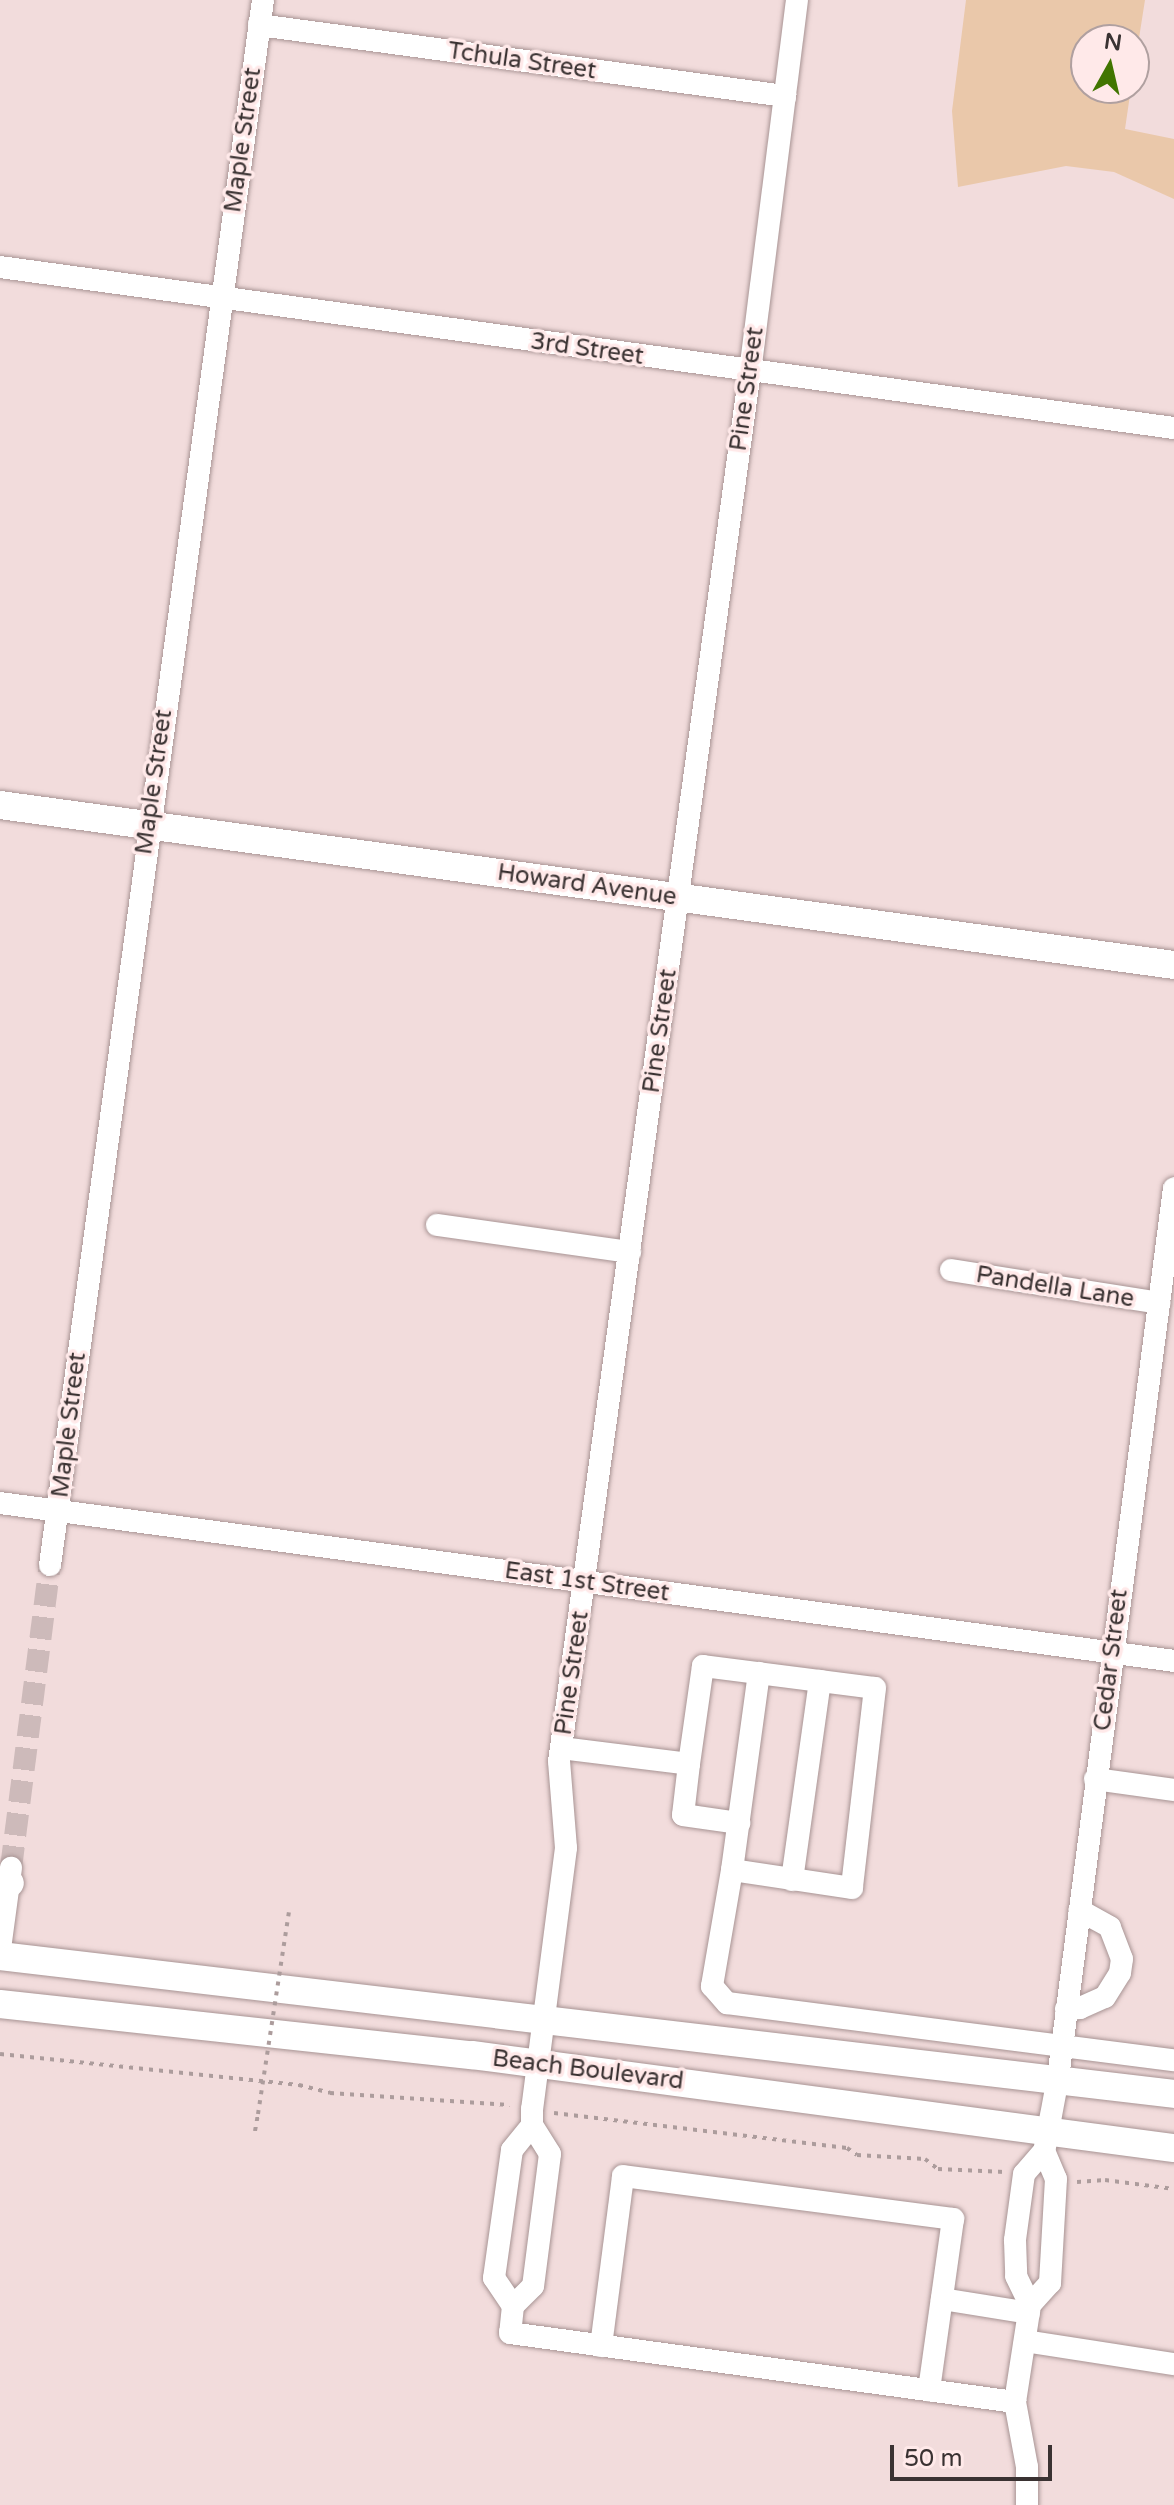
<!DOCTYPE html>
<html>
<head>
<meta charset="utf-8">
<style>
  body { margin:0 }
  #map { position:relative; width:1174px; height:2505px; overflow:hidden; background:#f2dcdc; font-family:"Varela Round",sans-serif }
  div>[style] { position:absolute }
  .green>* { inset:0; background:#eac8aa }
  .minor-tunnel>* { height:22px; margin-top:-11px; transform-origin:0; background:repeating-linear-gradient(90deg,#cdbaba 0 22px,transparent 0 33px) }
  .path>* { height:4px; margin-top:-2px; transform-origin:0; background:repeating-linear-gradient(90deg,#ac9c9c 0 4px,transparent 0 10px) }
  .roads { filter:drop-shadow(0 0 2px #a89494) drop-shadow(0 0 2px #a89494) }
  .minor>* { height:22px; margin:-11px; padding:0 11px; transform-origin:11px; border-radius:11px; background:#fff }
  .major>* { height:28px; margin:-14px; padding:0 14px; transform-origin:14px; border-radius:14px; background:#fff }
  .path-bridge>* { height:4px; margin-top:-2px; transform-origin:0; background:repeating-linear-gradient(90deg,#ac9c9c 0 4px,transparent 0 10px) }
  span { translate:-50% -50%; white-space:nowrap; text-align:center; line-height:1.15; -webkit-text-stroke:7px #ffe9e9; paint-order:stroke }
  .street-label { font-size:24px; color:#3a3232 }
  .north { position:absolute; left:1070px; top:24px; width:80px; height:80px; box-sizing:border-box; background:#ffe9e9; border:2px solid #b0a0a0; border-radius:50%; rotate:8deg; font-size:22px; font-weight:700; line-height:32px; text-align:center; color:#3a3232 }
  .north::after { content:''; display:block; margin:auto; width:28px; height:36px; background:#417500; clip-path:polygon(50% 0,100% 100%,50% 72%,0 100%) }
  .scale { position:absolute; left:890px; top:2445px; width:162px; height:36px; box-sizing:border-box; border:4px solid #3a3232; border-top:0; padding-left:10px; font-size:24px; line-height:28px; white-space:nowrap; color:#3a3232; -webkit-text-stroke:6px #ffe9e9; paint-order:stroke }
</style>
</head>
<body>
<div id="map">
  <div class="green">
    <i style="clip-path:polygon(966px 0,1145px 0,1134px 70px,1134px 40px,1086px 40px,1086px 88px,1131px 88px,1125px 129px,1174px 139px,1174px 199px,1114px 172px,1066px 166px,958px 187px,952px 111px)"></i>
  </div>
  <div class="minor-tunnel">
    <i style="left:11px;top:1868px;width:305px;rotate:-82.7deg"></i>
  </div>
  <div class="path">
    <i style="left:0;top:2054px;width:301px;rotate:5.9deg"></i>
    <i style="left:299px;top:2085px;width:32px;rotate:14deg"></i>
    <i style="left:330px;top:2093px;width:180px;rotate:3.8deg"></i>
    <i style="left:554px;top:2113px;width:295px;rotate:6.8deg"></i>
    <i style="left:847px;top:2148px;width:12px;rotate:35deg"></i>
    <i style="left:857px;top:2155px;width:68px;rotate:3.4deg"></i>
    <i style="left:925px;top:2159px;width:16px;rotate:38deg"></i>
    <i style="left:938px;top:2169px;width:67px;rotate:2.6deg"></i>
    <i style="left:255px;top:2131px;width:17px;rotate:-80deg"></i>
    <i style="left:1077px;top:2182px;width:28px;rotate:-4deg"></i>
    <i style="left:1105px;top:2180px;width:70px;rotate:7.4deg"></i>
  </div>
  <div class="roads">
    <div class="minor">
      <i style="left:797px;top:0;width:374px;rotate:97.2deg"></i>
      <i style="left:750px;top:371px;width:1403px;rotate:97.82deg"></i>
      <i style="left:559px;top:1761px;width:87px;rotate:85.4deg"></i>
      <i style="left:566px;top:1848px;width:263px;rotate:97.4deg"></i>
      <i style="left:532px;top:2109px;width:16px;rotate:90deg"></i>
      <i style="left:532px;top:2125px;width:34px;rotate:58deg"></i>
      <i style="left:550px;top:2154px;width:133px;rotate:97.3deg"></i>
      <i style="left:533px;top:2286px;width:28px;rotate:135deg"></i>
      <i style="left:513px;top:2306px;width:27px;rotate:96deg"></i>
      <i style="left:510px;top:2333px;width:510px;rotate:7.78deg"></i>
      <i style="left:1015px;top:2402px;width:98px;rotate:-81.2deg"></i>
      <i style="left:1030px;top:2305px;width:30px;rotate:-48deg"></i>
      <i style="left:1050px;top:2283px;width:104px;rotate:-86.7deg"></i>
      <i style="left:1056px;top:2179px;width:30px;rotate:-113deg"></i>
      <i style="left:1044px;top:2151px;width:30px;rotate:131deg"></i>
      <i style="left:1024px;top:2174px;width:67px;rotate:97.8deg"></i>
      <i style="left:1015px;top:2240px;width:36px;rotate:88deg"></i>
      <i style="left:1016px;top:2276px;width:32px;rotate:64deg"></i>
      <i style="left:259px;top:25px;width:531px;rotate:7.69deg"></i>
      <i style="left:0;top:267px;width:1185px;rotate:7.81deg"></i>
      <i style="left:437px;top:1225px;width:195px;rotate:8deg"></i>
      <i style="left:951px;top:1270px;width:211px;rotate:9deg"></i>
      <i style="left:0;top:1503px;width:1185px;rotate:7.66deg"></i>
      <i style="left:50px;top:1565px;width:1579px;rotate:-82.25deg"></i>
      <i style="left:561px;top:1748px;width:129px;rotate:7.1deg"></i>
      <i style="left:689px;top:1764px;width:99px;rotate:-81.9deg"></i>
      <i style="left:703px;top:1666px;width:173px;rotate:7.3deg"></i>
      <i style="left:875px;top:1688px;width:201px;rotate:96.6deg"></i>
      <i style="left:852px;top:1888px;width:121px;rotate:-171.5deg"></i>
      <i style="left:732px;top:1870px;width:118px;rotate:99.8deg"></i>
      <i style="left:712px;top:1986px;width:23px;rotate:49deg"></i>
      <i style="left:727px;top:2003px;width:451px;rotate:7.3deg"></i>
      <i style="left:689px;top:1764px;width:51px;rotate:96.7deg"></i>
      <i style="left:683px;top:1815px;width:57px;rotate:8.1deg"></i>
      <i style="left:1095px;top:1779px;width:80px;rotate:7.9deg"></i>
      <i style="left:732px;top:1870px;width:199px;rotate:-82.2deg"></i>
      <i style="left:792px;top:1880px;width:201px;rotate:-82deg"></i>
      <i style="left:0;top:1949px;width:82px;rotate:-82.3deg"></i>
      <i style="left:1066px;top:2009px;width:14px;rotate:-4deg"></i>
      <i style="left:1080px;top:2008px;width:27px;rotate:-24deg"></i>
      <i style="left:1105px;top:1997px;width:28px;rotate:-58deg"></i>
      <i style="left:1120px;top:1973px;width:14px;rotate:-82deg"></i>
      <i style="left:1122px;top:1959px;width:34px;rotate:-111deg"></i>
      <i style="left:1110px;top:1927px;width:35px;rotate:-151deg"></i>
      <i style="left:1045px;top:2147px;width:70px;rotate:-79.3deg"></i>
      <i style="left:1058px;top:2078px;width:897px;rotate:-82.57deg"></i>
      <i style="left:942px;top:2299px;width:88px;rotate:9.1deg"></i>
      <i style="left:513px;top:2306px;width:34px;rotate:-124deg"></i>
      <i style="left:494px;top:2278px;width:129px;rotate:-82deg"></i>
      <i style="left:512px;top:2150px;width:32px;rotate:-51deg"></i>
      <i style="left:1025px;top:2341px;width:151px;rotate:8.8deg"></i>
      <i style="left:601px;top:2346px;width:171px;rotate:-82.6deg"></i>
      <i style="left:623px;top:2176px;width:333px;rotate:7.4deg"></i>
      <i style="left:953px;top:2219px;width:173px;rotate:98deg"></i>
      <i style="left:1015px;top:2402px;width:66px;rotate:79.5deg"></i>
      <i style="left:1027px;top:2467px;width:38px;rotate:90deg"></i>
    </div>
    <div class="major">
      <i style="left:0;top:805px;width:1185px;rotate:7.76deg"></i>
      <i style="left:0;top:1888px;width:11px;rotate:-27deg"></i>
      <i style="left:0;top:1956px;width:1182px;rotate:6.7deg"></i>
      <i style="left:0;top:2004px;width:475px;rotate:6.2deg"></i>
      <i style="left:472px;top:2055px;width:708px;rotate:7.55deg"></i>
    </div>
  </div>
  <div class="path-bridge">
    <i style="left:258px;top:2114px;width:205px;rotate:-81.3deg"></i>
  </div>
  <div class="street-label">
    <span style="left:522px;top:61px;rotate:8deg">Tchula Street</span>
    <span style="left:243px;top:140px;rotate:-82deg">Maple Street</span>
    <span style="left:587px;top:349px;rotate:8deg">3rd Street</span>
    <span style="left:747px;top:389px;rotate:-82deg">Pine Street</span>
    <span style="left:154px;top:782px;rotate:-82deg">Maple Street</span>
    <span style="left:587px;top:885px;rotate:8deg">Howard Avenue</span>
    <span style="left:660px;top:1031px;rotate:-82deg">Pine Street</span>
    <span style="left:1055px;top:1287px;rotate:9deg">Pandella Lane</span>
    <span style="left:69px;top:1425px;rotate:-83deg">Maple Street</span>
    <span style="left:587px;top:1582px;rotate:8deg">East 1st Street</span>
    <span style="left:1111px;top:1660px;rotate:-83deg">Cedar Street</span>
    <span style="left:572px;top:1673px;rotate:-82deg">Pine Street</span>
    <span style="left:588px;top:2070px;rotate:7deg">Beach Boulevard</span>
  </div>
  <div class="north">N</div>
  <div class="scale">50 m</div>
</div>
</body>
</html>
